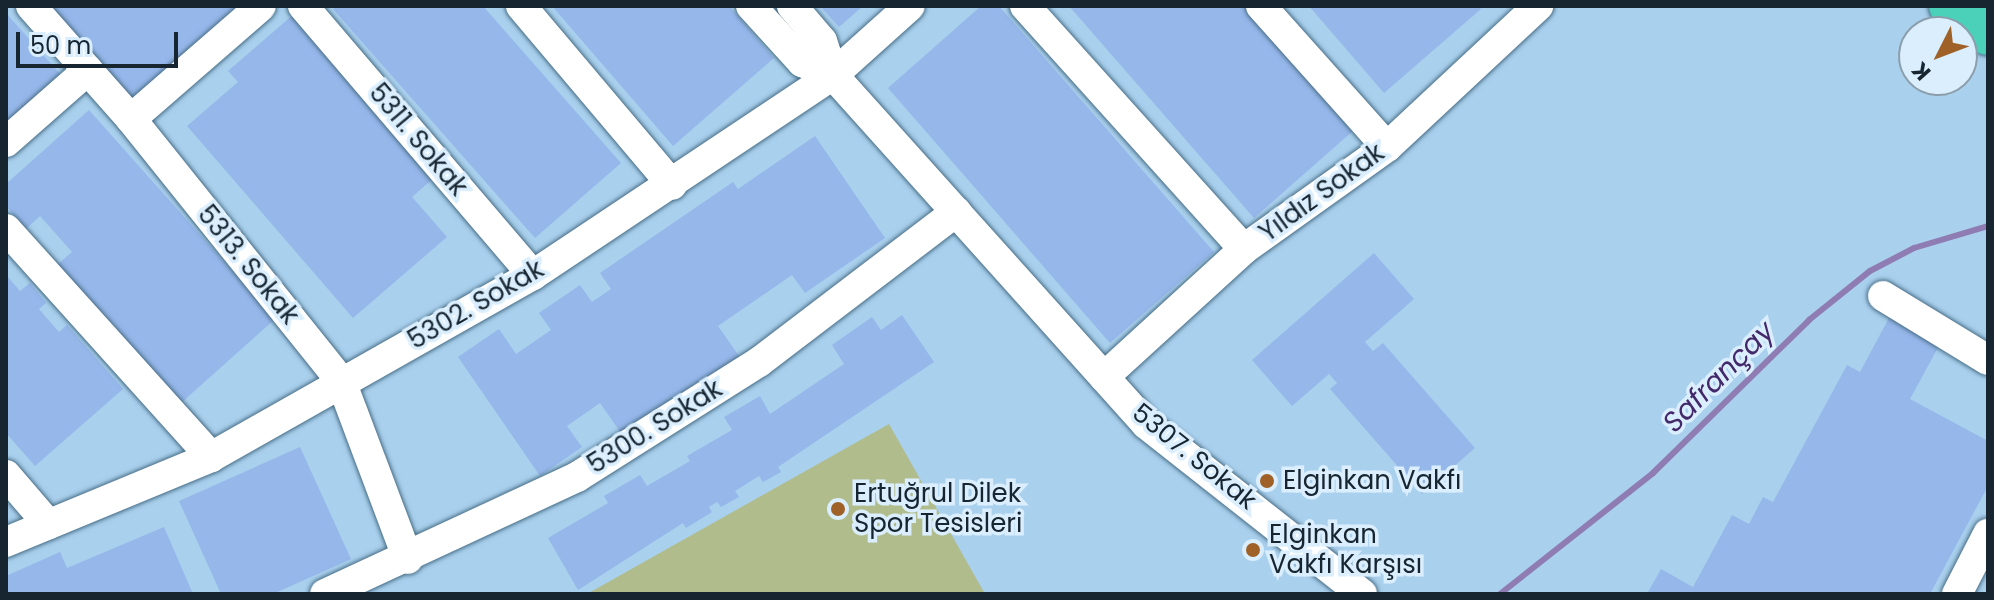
<!DOCTYPE html>
<html>
<head>
<meta charset="utf-8">
<style>
  body { margin:0 }
  #map { position:relative; width:1994px; height:600px; overflow:hidden; background:#a9d0ed; font-family:Poppins,sans-serif }
  div>[style] { position:absolute }
  .green>* { inset:0; background:#b0bc8c }
  .stream>* { height:6px; margin:-3px; padding:0 3px; transform-origin:3px; border-radius:3px; background:#8e7cb2 }
  .building>* { inset:0; background:#96b7ea }
  .roads { filter:drop-shadow(0 0 2px #486d86) drop-shadow(0 0 2px #486d86) }
  .minor>* { height:30px; margin:-15px; padding:0 15px; transform-origin:15px; border-radius:15px; background:#fff }
  .highway>* { height:42px; margin:-21px; padding:0 21px; transform-origin:21px; border-radius:21px; background:#4bd1ba }
  .dots>* { width:22px; height:22px; translate:-50% -50%; box-sizing:border-box; border:4px solid #daeefd; border-radius:50% }
  span { translate:-50% -50%; white-space:nowrap; text-align:center; line-height:1.15; -webkit-text-stroke:7px #daeefd; paint-order:stroke }
  .street-label { font-size:26px; color:#162530 }
  .poi-label { font-size:26px; color:#162530 }
  .left { translate:0 -50%; text-align:left }
  .water-label { font-size:28px; color:#43286a; font-style:italic }
  .frame { position:absolute; inset:0; border:8px solid #162530; pointer-events:none }
  .north { position:absolute; left:1898px; top:16px; width:80px; height:80px; box-sizing:border-box; background:#daeefd; border:2px solid #8c9eab; border-radius:50%; rotate:228deg; font-size:22px; font-weight:700; line-height:32px; text-align:center; color:#162530 }
  .north::after { content:''; display:block; margin:auto; width:28px; height:36px; background:#9f6127; clip-path:polygon(50% 0,100% 100%,50% 72%,0 100%) }
  .scale { position:absolute; left:16px; top:32px; width:162px; height:36px; box-sizing:border-box; border:4px solid #162530; border-top:0; padding-left:10px; font-size:24px; line-height:28px; white-space:nowrap; color:#162530; -webkit-text-stroke:6px #daeefd; paint-order:stroke }
</style>
</head>
<body>
<div id="map">
  <div class="green">
    <i style="clip-path:polygon(889px 424px,985px 594px,587px 594px)"></i>
  </div>
  <div class="stream">
    <i style="left:1500px;top:594px;width:195px;rotate:-38.3deg"></i>
    <i style="left:1653px;top:473px;width:219px;rotate:-44.4deg"></i>
    <i style="left:1809px;top:320px;width:78px;rotate:-38.8deg"></i>
    <i style="left:1870px;top:271px;width:50px;rotate:-27.6deg"></i>
    <i style="left:1914px;top:248px;width:77px;rotate:-16.6deg"></i>
  </div>
  <div class="building">
    <i style="clip-path:polygon(50px 6px,234px 6px,239px 13px,132px 103px)"></i>
    <i style="clip-path:polygon(336px 6px,483px 6px,621px 163px,535px 238px,333px 9px)"></i>
    <i style="clip-path:polygon(552px 6px,729px 6px,774px 58px,673px 146px)"></i>
    <i style="clip-path:polygon(820px 6px,863px 6px,839px 27px)"></i>
    <i style="clip-path:polygon(981px 6px,999px 6px,1214px 252px,1110px 343px,888px 88px)"></i>
    <i style="clip-path:polygon(1069px 6px,1245px 6px,1354px 130px,1254px 218px)"></i>
    <i style="clip-path:polygon(1309px 6px,1478px 6px,1481px 9px,1384px 93px)"></i>
    <i style="clip-path:polygon(6px 13px,68px 83px,6px 137px)"></i>
    <i style="clip-path:polygon(294px 14px,435px 177px,412px 197px,447px 237px,353px 318px,187px 126px,238px 82px,228px 71px)"></i>
    <i style="clip-path:polygon(89px 110px,275px 319px,181px 403px,58px 264px,72px 252px,40px 216px,26px 229px,6px 206px,6px 184px)"></i>
    <i style="clip-path:polygon(815px 136px,885px 238px,805px 293px,792px 275px,718px 326px,739px 356px,623px 436px,600px 403px,567px 426px,582px 447px,540px 476px,458px 357px,499px 329px,516px 354px,551px 330px,539px 313px,580px 285px,592px 302px,611px 289px,600px 273px,733px 182px,738px 189px)"></i>
    <i style="clip-path:polygon(1374px 253px,1414px 299px,1365px 342px,1373px 351px,1383px 343px,1475px 448px,1422px 494px,1330px 389px,1337px 383px,1329px 374px,1292px 406px,1252px 360px)"></i>
    <i style="clip-path:polygon(6px 275px,20px 291px,30px 283px,46px 303px,39px 309px,59px 332px,67px 325px,123px 389px,35px 466px,6px 433px)"></i>
    <i style="clip-path:polygon(902px 315px,934px 362px,778px 467px,781px 472px,763px 482px,759px 476px,735px 491px,739px 497px,721px 507px,717px 502px,709px 507px,712px 512px,686px 528px,683px 523px,578px 590px,548px 538px,608px 503px,604px 496px,640px 475px,647px 486px,690px 461px,687px 456px,732px 430px,724px 417px,760px 396px,770px 414px,844px 364px,832px 345px,872px 317px,881px 330px)"></i>
    <i style="clip-path:polygon(1890px 316px,1940px 344px,1910px 399px,1988px 441px,1988px 486px,1930px 594px,1647px 594px,1661px 569px,1693px 587px,1732px 515px,1749px 524px,1763px 497px,1773px 502px,1847px 365px,1860px 372px)"></i>
    <i style="clip-path:polygon(300px 447px,351px 559px,273px 594px,221px 594px,179px 501px)"></i>
    <i style="clip-path:polygon(164px 527px,193px 594px,6px 594px,6px 576px,60px 552px,67px 568px)"></i>
  </div>
  <div class="roads">
    <div class="minor">
      <i style="left:31px;top:6px;width:151px;rotate:48.5deg"></i>
      <i style="left:131px;top:119px;width:336px;rotate:51.3deg"></i>
      <i style="left:341px;top:381px;width:190px;rotate:69.4deg"></i>
      <i style="left:303px;top:6px;width:354px;rotate:49.5deg"></i>
      <i style="left:521px;top:6px;width:234px;rotate:49.8deg"></i>
      <i style="left:751px;top:6px;width:76px;rotate:47.7deg"></i>
      <i style="left:802px;top:62px;width:34px;rotate:23deg"></i>
      <i style="left:792px;top:6px;width:46px;rotate:49.4deg"></i>
      <i style="left:822px;top:41px;width:36px;rotate:72deg"></i>
      <i style="left:833px;top:75px;width:469px;rotate:48.1deg"></i>
      <i style="left:1146px;top:424px;width:275px;rotate:38.2deg"></i>
      <i style="left:1025px;top:6px;width:327px;rotate:48deg"></i>
      <i style="left:1261px;top:6px;width:189px;rotate:48.2deg"></i>
      <i style="left:131px;top:119px;width:172px;rotate:-41deg"></i>
      <i style="left:6px;top:142px;width:109px;rotate:-41.3deg"></i>
      <i style="left:6px;top:229px;width:307px;rotate:48deg"></i>
      <i style="left:1883px;top:296px;width:123px;rotate:31.4deg"></i>
      <i style="left:1104px;top:377px;width:190px;rotate:-42.4deg"></i>
      <i style="left:1244px;top:249px;width:176px;rotate:-35.5deg"></i>
      <i style="left:1387px;top:147px;width:207px;rotate:-43deg"></i>
      <i style="left:6px;top:475px;width:65px;rotate:49.4deg"></i>
      <i style="left:6px;top:542px;width:222px;rotate:-22.5deg"></i>
      <i style="left:211px;top:457px;width:370px;rotate:-29.5deg"></i>
      <i style="left:533px;top:275px;width:361px;rotate:-33.7deg"></i>
      <i style="left:833px;top:75px;width:103px;rotate:-41.9deg"></i>
      <i style="left:325px;top:594px;width:278px;rotate:-24.9deg"></i>
      <i style="left:577px;top:477px;width:215px;rotate:-32.3deg"></i>
      <i style="left:759px;top:362px;width:248px;rotate:-37.3deg"></i>
      <i style="left:1957px;top:594px;width:68px;rotate:-62.7deg"></i>
    </div>
    <div class="highway">
      <i style="left:1950px;top:6px;width:47px;rotate:36.4deg"></i>
    </div>
  </div>
  <div class="dots">
    <i style="left:1267px;top:481px;background:#9f6127"></i>
    <i style="left:838px;top:509px;background:#9f6127"></i>
    <i style="left:1253px;top:550px;background:#9f6127"></i>
  </div>
  <div class="street-label">
    <span style="left:418px;top:140px;rotate:50deg">5311. Sokak</span>
    <span style="left:1322px;top:193px;rotate:-36deg">Yıldız Sokak</span>
    <span style="left:248px;top:265px;rotate:51deg">5313. Sokak</span>
    <span style="left:476px;top:305px;rotate:-30deg">5302. Sokak</span>
    <span style="left:655px;top:427px;rotate:-32deg">5300. Sokak</span>
    <span style="left:1194px;top:457px;rotate:39deg">5307. Sokak</span>
  </div>
  <div class="poi-label">
    <span class="left" style="left:1283px;top:481px">Elginkan Vakfı</span>
    <span class="left" style="left:854px;top:509px">Ertuğrul Dilek<br>Spor Tesisleri</span>
    <span class="left" style="left:1269px;top:550px">Elginkan<br>Vakfı Karşısı</span>
  </div>
  <div class="water-label">
    <span style="left:1719px;top:377px;rotate:-45deg">Safrançay</span>
  </div>
  <div class="frame"></div>
  <div class="north">K</div>
  <div class="scale">50 m</div>
</div>
</body>
</html>
